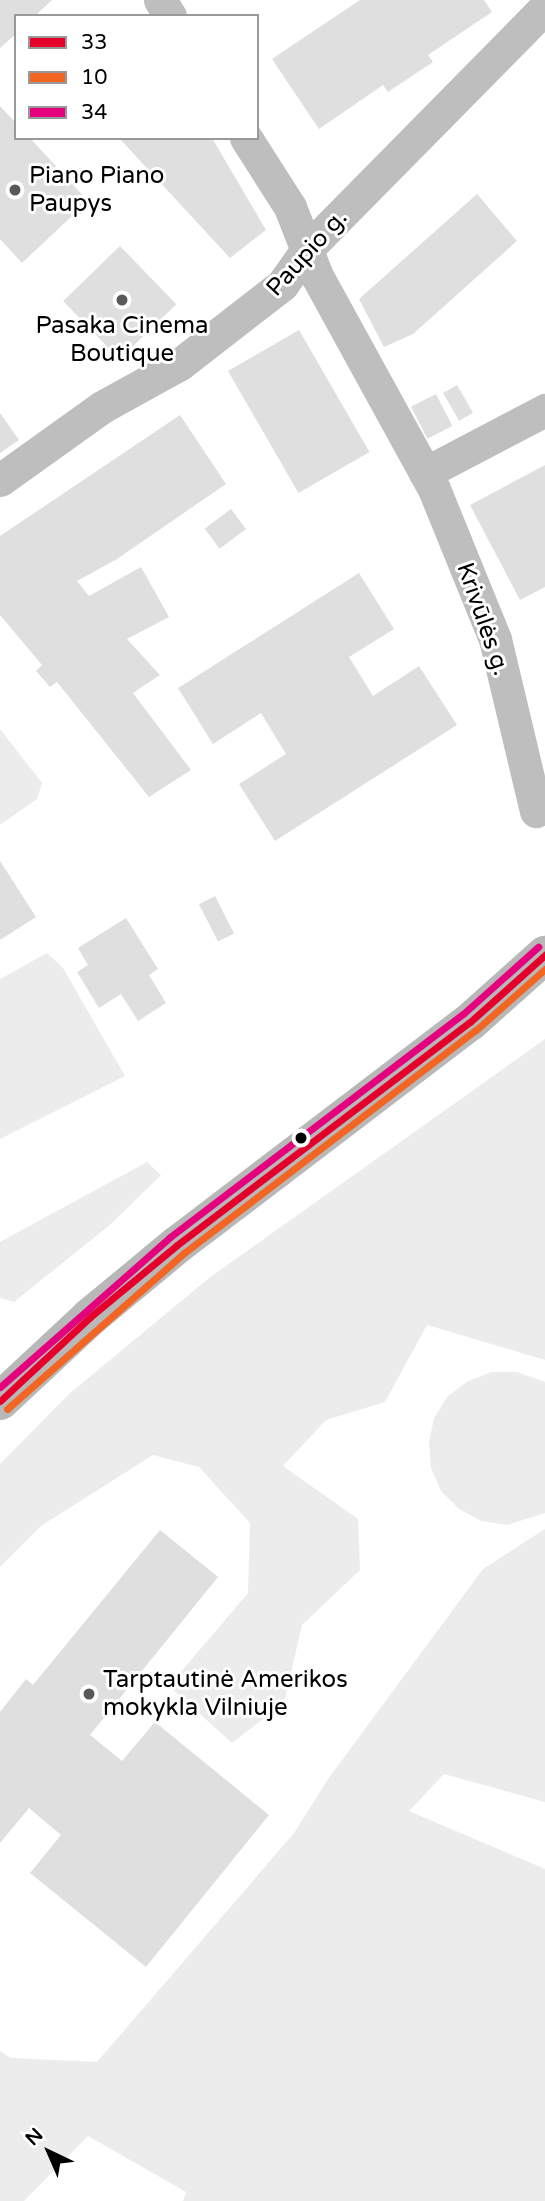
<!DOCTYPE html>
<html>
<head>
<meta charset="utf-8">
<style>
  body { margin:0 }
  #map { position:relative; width:545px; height:2201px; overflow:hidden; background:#fff; font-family:"Varela Round",sans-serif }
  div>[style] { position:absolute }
  .green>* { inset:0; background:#ececec }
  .building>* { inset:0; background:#dfdfdf; transform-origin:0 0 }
  .minor>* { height:33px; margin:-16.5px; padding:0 16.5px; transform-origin:16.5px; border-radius:16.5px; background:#bebebe }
  .secondary>* { height:38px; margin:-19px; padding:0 19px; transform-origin:19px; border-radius:19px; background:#b8b8b8 }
  .bus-1>* { height:7px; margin:-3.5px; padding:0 3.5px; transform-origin:3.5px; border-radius:3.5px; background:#e4002b }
  .bus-2>* { height:7px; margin:-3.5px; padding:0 3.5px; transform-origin:3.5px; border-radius:3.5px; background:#f26522 }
  .bus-3>* { height:7px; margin:-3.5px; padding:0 3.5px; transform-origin:3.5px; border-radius:3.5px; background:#e5007d }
  .dots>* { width:19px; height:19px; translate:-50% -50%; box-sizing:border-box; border:4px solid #fff; border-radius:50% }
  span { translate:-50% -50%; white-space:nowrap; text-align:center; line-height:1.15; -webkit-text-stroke:6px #fff; paint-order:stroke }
  .poi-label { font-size:24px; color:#000 }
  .left { translate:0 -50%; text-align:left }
  .street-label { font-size:24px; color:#000 }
  .legend { position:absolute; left:14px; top:14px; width:245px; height:126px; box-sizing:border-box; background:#fff; border:2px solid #999; margin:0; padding:9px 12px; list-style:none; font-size:21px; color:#000 }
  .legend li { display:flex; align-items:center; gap:14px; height:35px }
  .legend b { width:35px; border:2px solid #999 }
  .north { position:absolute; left:14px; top:2117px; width:70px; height:70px; -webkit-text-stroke:5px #fff; paint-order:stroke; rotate:316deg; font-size:19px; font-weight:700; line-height:28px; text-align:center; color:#000 }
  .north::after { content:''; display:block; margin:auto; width:24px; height:32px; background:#000; clip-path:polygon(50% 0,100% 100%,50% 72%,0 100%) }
</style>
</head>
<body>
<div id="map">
  <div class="green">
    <i style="clip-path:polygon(0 729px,42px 783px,37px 799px,0 825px)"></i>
    <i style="clip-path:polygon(47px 953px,63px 968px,125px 1076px,0 1139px,0 979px)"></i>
    <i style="clip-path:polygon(545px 1039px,545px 1360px,427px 1325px,385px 1402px,326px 1420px,283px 1466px,358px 1519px,360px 1570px,302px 1625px,284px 1703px,232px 1743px,169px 1686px,248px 1593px,250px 1523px,199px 1467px,153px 1455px,41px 1526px,0 1567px,0 1464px,69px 1394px,209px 1278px)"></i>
    <i style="clip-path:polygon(147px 1162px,161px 1175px,111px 1224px,14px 1302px,0 1298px,0 1242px)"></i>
    <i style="clip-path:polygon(492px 1372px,517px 1372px,545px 1382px,545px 1513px,507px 1525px,482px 1521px,459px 1509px,441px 1491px,431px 1468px,429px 1442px,434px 1418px,448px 1396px,468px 1381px)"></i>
    <i style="clip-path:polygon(545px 1529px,545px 1802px,444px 1774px,409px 1811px,545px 1869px,545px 2201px,183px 2201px,186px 2192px,88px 2136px,24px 2201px,0 2201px,0 2051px,11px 2058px,97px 2062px,294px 1833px,328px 1779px,483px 1569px)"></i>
  </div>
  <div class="building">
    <i style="clip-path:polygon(0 0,52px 0,35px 16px,16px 16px,16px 34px,0 48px)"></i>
    <i style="clip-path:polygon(360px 0,484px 0,492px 12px,428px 55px,433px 62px,388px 92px,383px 85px,319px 129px,272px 59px)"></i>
    <i style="clip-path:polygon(0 106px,16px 123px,16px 138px,30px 138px,88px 201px,22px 263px,0 239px)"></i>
    <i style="clip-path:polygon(119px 138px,212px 138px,266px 230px,230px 258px)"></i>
    <i style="clip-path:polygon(477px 194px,517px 241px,413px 334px,384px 347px,359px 299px)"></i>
    <i style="left:120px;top:246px;width:81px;height:79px;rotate:46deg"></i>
    <i style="left:299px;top:330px;width:141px;height:82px;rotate:60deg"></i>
    <i style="left:457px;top:385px;width:32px;height:16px;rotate:60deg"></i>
    <i style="left:436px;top:394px;width:36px;height:28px;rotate:63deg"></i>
    <i style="clip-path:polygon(0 413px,19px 440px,0 453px)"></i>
    <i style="clip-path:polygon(180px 415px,226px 484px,117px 559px,77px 581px,89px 596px,141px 567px,169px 617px,127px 639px,160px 675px,133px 693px,191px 770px,149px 797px,57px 682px,50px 687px,36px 671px,42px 665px,0 615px,0 536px)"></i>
    <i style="clip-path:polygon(545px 465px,545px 587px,520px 600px,470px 505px)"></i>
    <i style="left:231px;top:509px;width:25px;height:33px;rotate:53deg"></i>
    <i style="clip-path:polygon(359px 573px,394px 629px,349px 657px,373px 696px,419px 666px,457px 725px,275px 841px,239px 784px,286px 754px,261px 713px,213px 744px,178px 688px)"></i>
    <i style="clip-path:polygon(0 861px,36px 917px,0 940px)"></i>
    <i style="left:215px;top:896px;width:42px;height:18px;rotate:63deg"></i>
    <i style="clip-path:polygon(126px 918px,158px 969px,149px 975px,166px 1003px,138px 1021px,121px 994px,99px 1008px,77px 972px,88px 965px,78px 948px)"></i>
    <i style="clip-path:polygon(160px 1530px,218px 1577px,90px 1735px,122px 1761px,155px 1722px,269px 1815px,146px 1967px,30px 1873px,61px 1835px,29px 1808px,0 1843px,0 1712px,26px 1679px,33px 1685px)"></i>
  </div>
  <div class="minor">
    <i style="left:160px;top:0;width:19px;rotate:58deg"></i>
    <i style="left:246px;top:138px;width:82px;rotate:57.5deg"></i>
    <i style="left:290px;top:207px;width:74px;rotate:68.6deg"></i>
    <i style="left:317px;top:276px;width:243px;rotate:61.2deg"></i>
    <i style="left:434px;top:489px;width:162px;rotate:67.9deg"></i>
    <i style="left:495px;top:639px;width:177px;rotate:76.6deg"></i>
    <i style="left:425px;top:473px;width:136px;rotate:-27.7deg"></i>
    <i style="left:0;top:480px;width:125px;rotate:-35.6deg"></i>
    <i style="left:102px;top:407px;width:89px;rotate:-28.9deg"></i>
    <i style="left:180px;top:364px;width:129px;rotate:-37.8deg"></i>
    <i style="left:282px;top:285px;width:45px;rotate:-54.9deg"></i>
    <i style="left:308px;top:248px;width:337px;rotate:-45.4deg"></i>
  </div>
  <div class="secondary">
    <i style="left:0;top:1401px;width:123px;rotate:-43deg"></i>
    <i style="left:90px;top:1317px;width:113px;rotate:-39.6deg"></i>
    <i style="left:177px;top:1245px;width:368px;rotate:-37.3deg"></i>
    <i style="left:470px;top:1022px;width:101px;rotate:-41.8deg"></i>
  </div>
  <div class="bus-1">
    <i style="left:0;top:1401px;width:123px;rotate:-43deg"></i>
    <i style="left:90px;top:1317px;width:113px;rotate:-39.6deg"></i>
    <i style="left:177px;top:1245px;width:368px;rotate:-37.3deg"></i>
    <i style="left:470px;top:1022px;width:101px;rotate:-41.8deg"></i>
  </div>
  <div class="bus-2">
    <i style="left:7px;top:1409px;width:236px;rotate:-41.4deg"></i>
    <i style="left:184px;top:1253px;width:367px;rotate:-37.4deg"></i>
    <i style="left:476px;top:1030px;width:92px;rotate:-41.5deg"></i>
  </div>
  <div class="bus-3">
    <i style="left:0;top:1387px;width:227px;rotate:-41.4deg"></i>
    <i style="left:170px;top:1237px;width:368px;rotate:-37.3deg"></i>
    <i style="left:463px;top:1014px;width:101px;rotate:-41.8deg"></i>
  </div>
  <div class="dots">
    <i style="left:15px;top:190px;background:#595959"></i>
    <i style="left:122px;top:300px;background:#595959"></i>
    <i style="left:301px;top:1138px;background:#000"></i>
    <i style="left:89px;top:1694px;background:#595959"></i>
  </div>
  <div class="poi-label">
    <span class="left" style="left:29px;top:190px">Piano Piano<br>Paupys</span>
    <span style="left:122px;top:340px">Pasaka Cinema<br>Boutique</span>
    <span class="left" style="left:103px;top:1694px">Tarptautinė Amerikos<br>mokykla Vilniuje</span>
  </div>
  <div class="street-label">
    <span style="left:307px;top:253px;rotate:-48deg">Paupio g.</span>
    <span style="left:483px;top:619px;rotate:71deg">Krivūlės g.</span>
  </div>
  <ul class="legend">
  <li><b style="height:9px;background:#e4002b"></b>33</li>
  <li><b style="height:9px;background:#f26522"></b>10</li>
  <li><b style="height:9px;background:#e5007d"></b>34</li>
  </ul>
  <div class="north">N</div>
</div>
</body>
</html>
